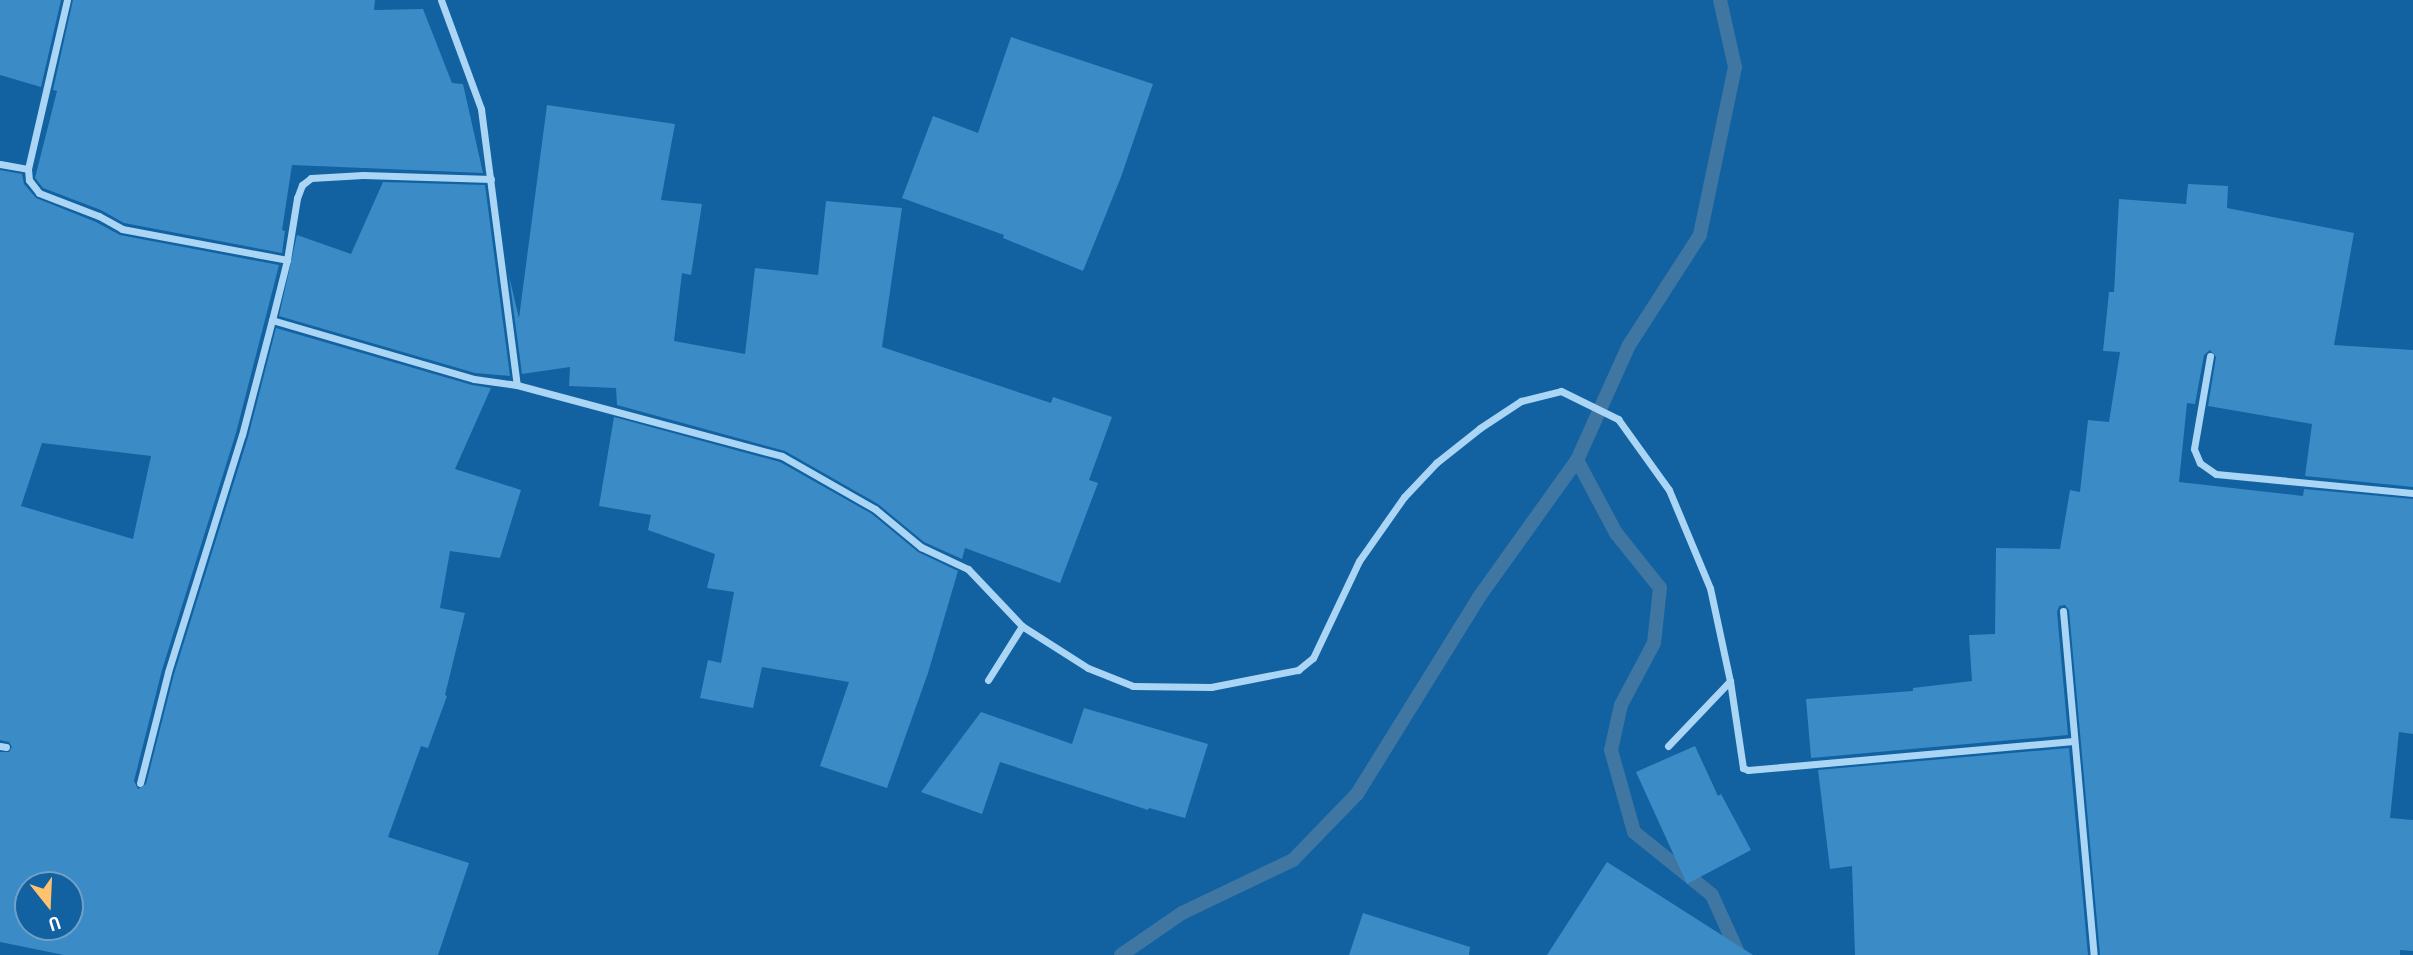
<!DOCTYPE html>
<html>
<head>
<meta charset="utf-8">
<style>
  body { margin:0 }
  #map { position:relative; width:2413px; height:955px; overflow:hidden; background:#1261a0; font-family:"Archivo Narrow",sans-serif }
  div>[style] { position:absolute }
  .stream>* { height:14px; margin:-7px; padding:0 7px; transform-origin:7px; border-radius:7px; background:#3f76a2 }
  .building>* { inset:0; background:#3b8bc7 }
  .minor>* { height:7px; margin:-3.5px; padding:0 3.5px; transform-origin:3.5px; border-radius:3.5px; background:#aad5f5 }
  span { translate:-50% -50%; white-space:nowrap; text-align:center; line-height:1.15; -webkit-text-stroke:5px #1261a0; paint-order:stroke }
  .north { position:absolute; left:14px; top:871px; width:70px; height:70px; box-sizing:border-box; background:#1261a0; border:2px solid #71a0c6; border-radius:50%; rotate:162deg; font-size:19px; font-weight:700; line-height:28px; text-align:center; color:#fff }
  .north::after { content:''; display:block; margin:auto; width:24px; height:32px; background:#ffc36e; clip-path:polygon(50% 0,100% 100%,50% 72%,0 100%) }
</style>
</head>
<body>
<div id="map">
  <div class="stream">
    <i style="left:1720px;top:0;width:69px;rotate:77.4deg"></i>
    <i style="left:1735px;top:67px;width:172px;rotate:101.8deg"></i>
    <i style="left:1700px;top:235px;width:131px;rotate:122.8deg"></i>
    <i style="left:1629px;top:345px;width:126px;rotate:114.3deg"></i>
    <i style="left:1577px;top:460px;width:83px;rotate:61.9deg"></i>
    <i style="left:1616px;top:533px;width:70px;rotate:51.3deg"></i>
    <i style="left:1660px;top:588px;width:55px;rotate:96.2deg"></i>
    <i style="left:1654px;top:643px;width:70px;rotate:118deg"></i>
    <i style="left:1621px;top:705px;width:46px;rotate:102.5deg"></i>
    <i style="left:1611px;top:750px;width:85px;rotate:74.3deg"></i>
    <i style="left:1634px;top:832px;width:100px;rotate:38.9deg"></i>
    <i style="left:1712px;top:895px;width:66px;rotate:65.8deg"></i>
    <i style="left:1121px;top:955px;width:74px;rotate:-34.5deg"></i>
    <i style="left:1182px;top:913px;width:123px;rotate:-25.5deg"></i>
    <i style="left:1293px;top:860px;width:92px;rotate:-45.9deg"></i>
    <i style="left:1357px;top:794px;width:232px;rotate:-58.2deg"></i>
    <i style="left:1479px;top:597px;width:168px;rotate:-54.4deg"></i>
  </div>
  <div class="building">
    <i style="clip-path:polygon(0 0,61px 0,41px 87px,0 75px)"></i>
    <i style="clip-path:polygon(73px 0,375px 0,374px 10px,423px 9px,452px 83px,463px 84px,483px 173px,292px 165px,282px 230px,285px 231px,282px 253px,124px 223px,101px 210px,43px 188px,35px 178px,57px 91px,53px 90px)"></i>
    <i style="clip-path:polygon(1011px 37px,1153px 84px,1121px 177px,1083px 271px,1003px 238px,1004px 235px,902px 198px,933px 116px,978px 133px)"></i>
    <i style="clip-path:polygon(547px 105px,675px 124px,661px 200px,702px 204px,691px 275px,682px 273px,674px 341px,745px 354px,755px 268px,818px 275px,826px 201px,902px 208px,882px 347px,1051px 403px,1053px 397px,1112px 417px,1089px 480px,1098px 483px,1060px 583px,965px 548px,962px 559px,924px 542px,878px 504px,785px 451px,617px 405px,616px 388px,569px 386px,570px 367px,522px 374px,509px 276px,519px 318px)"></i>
    <i style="clip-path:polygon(evenodd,0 170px,22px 174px,24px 184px,36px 198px,96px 222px,120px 235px,279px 265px,236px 433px,162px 670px,134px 781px,138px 789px,146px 784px,174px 674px,248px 437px,276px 328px,472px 385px,491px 388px,455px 469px,521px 490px,500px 558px,450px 551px,440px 608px,465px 613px,445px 695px,447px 696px,428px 748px,421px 746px,388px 837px,469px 863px,438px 955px,64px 955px,0 942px,0 752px,9px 752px,12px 747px,9px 742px,0 740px,0 170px,42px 443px,151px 456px,133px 539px,21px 506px,42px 443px,0 170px,28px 885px,70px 885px,70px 927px,28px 927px,28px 885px)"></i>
    <i style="clip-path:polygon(383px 182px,485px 185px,510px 376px,475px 373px,279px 316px,297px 235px,351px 254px)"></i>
    <i style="clip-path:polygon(2188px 184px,2228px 186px,2227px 208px,2354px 233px,2334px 345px,2413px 350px,2413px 487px,2305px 476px,2312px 424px,2208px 406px,2216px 357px,2210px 350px,2204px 355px,2195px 404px,2187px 403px,2179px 482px,2303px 496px,2304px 489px,2413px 499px,2413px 734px,2399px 732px,2390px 818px,2413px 820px,2413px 951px,2400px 950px,2400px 955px,2100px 955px,2069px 610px,2065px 605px,2059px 606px,2057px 612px,2068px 735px,1811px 758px,1806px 699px,1913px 691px,1913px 688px,1972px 681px,1969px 635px,1995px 634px,1996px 548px,2060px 549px,2070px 490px,2080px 492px,2088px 420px,2109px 422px,2120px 352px,2103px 351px,2109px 292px,2114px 292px,2119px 199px,2186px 204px)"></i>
    <i style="clip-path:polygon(614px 417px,780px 462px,872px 514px,918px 552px,958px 571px,928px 673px,887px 788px,820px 766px,849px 682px,762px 667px,753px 708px,700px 698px,708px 660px,721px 663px,734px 592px,707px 588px,715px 554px,648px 530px,651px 515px,599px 506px)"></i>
    <i style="clip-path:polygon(1084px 708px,1208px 744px,1185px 818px,1149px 808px,1148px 810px,1000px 762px,982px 814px,921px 792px,981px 712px,1072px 744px)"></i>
    <i style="clip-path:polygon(1695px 746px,1718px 796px,1721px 794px,1751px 850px,1687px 884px,1636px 772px)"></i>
    <i style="clip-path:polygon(2069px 748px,2088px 955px,1855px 955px,1852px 866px,1830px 869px,1818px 770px)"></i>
    <i style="clip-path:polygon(1607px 862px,1637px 881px,1753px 955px,1547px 955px)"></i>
    <i style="clip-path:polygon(1363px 913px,1470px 947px,1469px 955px,1349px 955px)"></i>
  </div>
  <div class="minor">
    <i style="left:67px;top:0;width:173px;rotate:103deg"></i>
    <i style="left:28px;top:169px;width:11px;rotate:85deg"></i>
    <i style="left:29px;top:180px;width:16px;rotate:52deg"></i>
    <i style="left:39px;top:193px;width:64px;rotate:21deg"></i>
    <i style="left:99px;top:216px;width:26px;rotate:29deg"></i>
    <i style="left:122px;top:229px;width:168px;rotate:10.6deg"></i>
    <i style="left:287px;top:260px;width:62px;rotate:104deg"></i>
    <i style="left:272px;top:320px;width:210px;rotate:16.3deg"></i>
    <i style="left:474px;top:379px;width:43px;rotate:7.9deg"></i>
    <i style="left:517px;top:385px;width:274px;rotate:15deg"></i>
    <i style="left:782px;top:456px;width:107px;rotate:29.7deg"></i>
    <i style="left:875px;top:509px;width:60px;rotate:39.6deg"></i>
    <i style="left:921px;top:547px;width:52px;rotate:25.1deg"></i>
    <i style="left:968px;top:569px;width:79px;rotate:46.5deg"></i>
    <i style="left:1022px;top:626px;width:78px;rotate:32.5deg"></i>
    <i style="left:1088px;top:668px;width:48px;rotate:21.8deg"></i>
    <i style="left:1133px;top:686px;width:78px;rotate:0.7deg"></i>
    <i style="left:1211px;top:687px;width:89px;rotate:-11.1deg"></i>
    <i style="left:1298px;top:670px;width:19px;rotate:-39deg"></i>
    <i style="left:1313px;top:658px;width:107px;rotate:-64.6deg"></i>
    <i style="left:1359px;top:561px;width:78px;rotate:-54.9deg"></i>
    <i style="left:1404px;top:497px;width:47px;rotate:-46.7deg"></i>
    <i style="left:1436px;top:463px;width:56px;rotate:-38.5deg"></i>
    <i style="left:1480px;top:428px;width:49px;rotate:-33.4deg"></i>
    <i style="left:1521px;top:401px;width:41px;rotate:-14deg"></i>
    <i style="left:1561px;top:391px;width:64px;rotate:26.2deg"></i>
    <i style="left:1618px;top:419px;width:87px;rotate:54.3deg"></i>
    <i style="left:1669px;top:490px;width:106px;rotate:67.3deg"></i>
    <i style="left:1710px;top:588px;width:95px;rotate:77.9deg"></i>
    <i style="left:1730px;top:681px;width:88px;rotate:81.5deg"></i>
    <i style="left:1743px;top:768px;width:5px;rotate:22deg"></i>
    <i style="left:1748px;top:770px;width:327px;rotate:-5.1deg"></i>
    <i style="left:441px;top:0;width:116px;rotate:69.8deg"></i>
    <i style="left:481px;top:109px;width:278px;rotate:82.6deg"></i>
    <i style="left:0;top:164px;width:28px;rotate:10deg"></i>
    <i style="left:287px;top:260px;width:63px;rotate:-80.8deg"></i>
    <i style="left:297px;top:198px;width:14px;rotate:-69deg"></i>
    <i style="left:302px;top:185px;width:11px;rotate:-38deg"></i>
    <i style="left:311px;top:178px;width:52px;rotate:-3.3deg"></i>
    <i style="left:363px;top:175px;width:128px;rotate:1.8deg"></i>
    <i style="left:2210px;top:356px;width:94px;rotate:99.8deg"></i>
    <i style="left:2194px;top:449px;width:15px;rotate:67deg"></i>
    <i style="left:2200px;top:463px;width:19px;rotate:35deg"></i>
    <i style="left:2216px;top:474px;width:198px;rotate:5.5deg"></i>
    <i style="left:2063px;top:611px;width:345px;rotate:84.9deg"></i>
    <i style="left:988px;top:680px;width:64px;rotate:-57.8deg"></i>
    <i style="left:0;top:746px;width:6px;rotate:9deg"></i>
    <i style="left:1668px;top:746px;width:90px;rotate:-46.4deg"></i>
    <i style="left:140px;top:783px;width:114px;rotate:-75.8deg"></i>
    <i style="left:168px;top:672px;width:248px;rotate:-72.7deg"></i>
    <i style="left:242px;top:435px;width:119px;rotate:-75.4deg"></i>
  </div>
  <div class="north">U</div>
</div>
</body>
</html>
